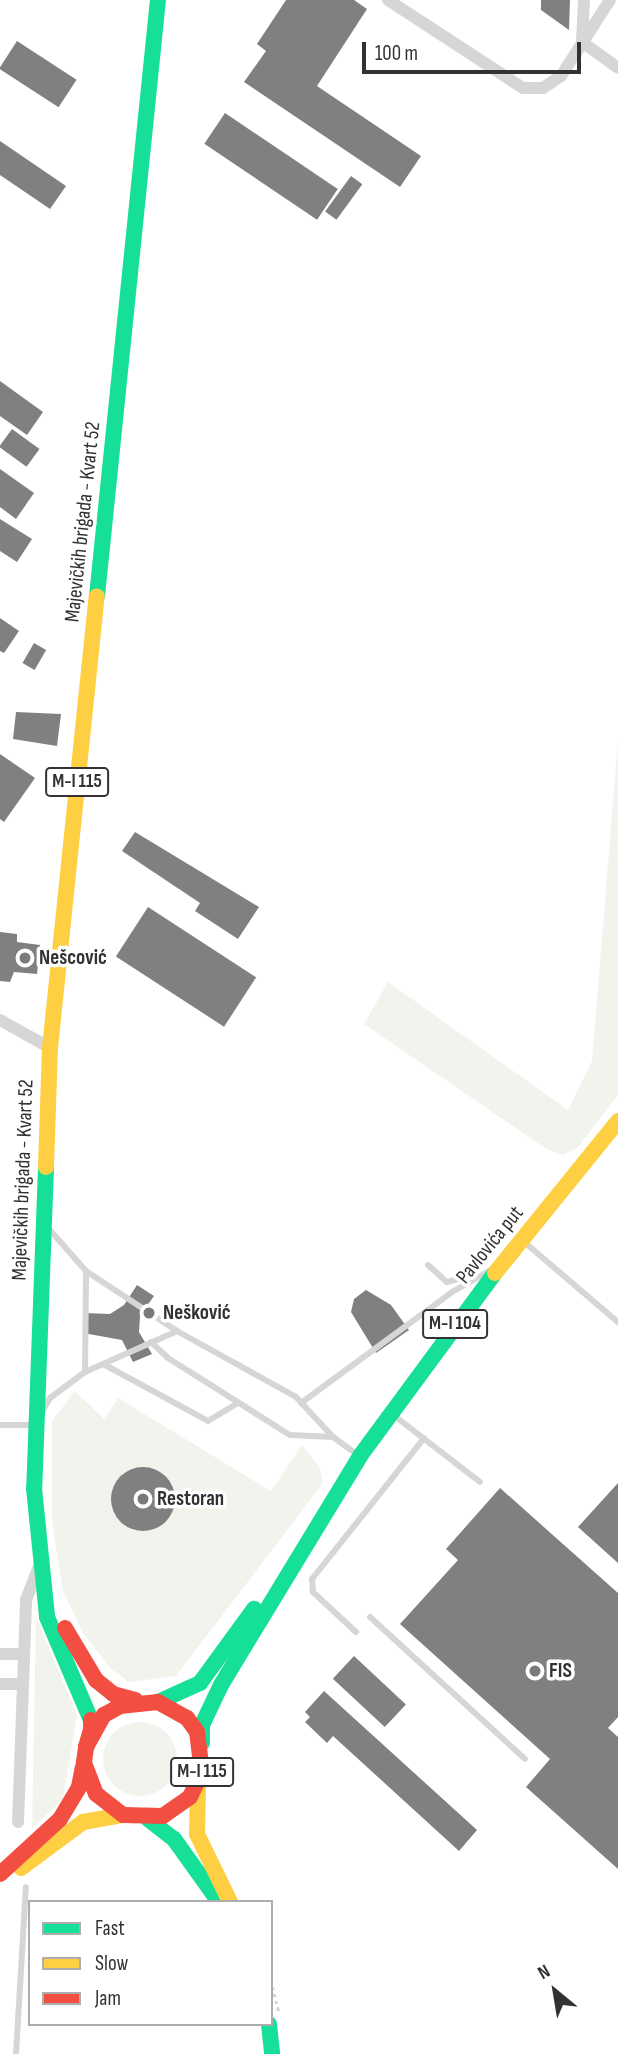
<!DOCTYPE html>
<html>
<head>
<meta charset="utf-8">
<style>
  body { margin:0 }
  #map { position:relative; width:618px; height:2054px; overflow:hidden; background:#fff; font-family:"Sofia Sans Condensed",sans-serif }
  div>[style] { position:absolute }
  .green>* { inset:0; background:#f0f4ed }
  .round { border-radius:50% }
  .building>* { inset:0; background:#808080; transform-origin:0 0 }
  .path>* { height:2.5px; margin-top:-1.25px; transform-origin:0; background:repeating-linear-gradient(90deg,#d5d5d5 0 3.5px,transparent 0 7px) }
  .lane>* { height:6px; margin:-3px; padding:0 3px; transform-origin:3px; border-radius:3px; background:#d6d6d6 }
  .street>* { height:12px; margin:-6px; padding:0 6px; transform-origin:6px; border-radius:6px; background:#d6d6d6 }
  .fast>* { height:16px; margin:-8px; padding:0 8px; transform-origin:8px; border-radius:8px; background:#16e098 }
  .slow>* { height:16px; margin:-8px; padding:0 8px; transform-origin:8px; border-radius:8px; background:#ffcf43 }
  .jam>* { height:16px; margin:-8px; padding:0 8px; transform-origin:8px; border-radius:8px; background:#f24e42 }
  .dots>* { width:19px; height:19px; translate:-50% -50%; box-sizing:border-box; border:4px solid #fff; border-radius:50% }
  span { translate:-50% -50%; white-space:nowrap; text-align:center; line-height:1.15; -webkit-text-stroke:7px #fff; paint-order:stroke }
  .shield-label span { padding:2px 5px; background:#fff; border:2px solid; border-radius:5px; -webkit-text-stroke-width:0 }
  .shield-label { font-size:19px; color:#323232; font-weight:700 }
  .street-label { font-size:21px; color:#323232 }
  .poi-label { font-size:21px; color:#323232; font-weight:700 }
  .left { translate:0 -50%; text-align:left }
  .legend { position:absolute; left:28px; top:1900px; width:245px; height:126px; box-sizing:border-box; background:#fff; border:2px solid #adadad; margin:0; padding:9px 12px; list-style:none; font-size:21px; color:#323232 }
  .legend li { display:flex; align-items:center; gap:14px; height:35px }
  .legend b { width:35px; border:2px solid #adadad }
  .north { position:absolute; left:520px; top:1956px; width:70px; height:70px; -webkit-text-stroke:5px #fff; paint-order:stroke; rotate:330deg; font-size:19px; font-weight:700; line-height:28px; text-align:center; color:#323232 }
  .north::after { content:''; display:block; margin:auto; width:24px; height:32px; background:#323232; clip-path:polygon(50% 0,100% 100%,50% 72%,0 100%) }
  .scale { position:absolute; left:362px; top:42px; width:219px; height:32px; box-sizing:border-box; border:4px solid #323232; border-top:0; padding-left:9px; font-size:21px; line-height:24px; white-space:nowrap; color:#323232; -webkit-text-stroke:5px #fff; paint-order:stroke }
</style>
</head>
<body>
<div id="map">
  <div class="green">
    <i style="clip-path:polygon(618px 741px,618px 1095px,578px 1147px,563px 1155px,545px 1148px,364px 1024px,388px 982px,568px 1110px,592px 1061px)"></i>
    <i style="clip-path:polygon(75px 1391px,104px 1419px,118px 1398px,271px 1491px,302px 1445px,320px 1468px,323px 1483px,176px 1676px,129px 1682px,111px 1669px,83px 1633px,63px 1591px,52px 1522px,52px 1421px)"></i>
    <i style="clip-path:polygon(36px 1617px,77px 1715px,63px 1799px,32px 1829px)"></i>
    <i class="round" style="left:103px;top:1722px;width:74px;height:74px"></i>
  </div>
  <div class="building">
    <i style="clip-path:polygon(286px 0,354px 0,367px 9px,317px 86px,421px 156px,400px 187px,244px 82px,266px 51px,257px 44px)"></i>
    <i style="clip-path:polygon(541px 0,570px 0,569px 30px,541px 10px)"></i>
    <i style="left:17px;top:41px;width:71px;height:33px;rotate:33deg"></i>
    <i style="left:225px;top:113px;width:136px;height:37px;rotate:34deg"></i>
    <i style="clip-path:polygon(0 141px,66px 186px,50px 209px,0 175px)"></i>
    <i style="left:351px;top:176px;width:14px;height:44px;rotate:36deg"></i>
    <i style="clip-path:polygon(0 381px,43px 412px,27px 435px,0 416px)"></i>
    <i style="left:12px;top:429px;width:34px;height:22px;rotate:36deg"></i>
    <i style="clip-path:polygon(0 469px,34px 493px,16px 519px,0 507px)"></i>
    <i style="clip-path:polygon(0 519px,32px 539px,17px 562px,0 551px)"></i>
    <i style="clip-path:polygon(0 618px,19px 631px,4px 653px,0 651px)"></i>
    <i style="left:34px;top:643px;width:14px;height:23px;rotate:30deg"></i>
    <i style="clip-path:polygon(16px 712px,61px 714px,57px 746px,13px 739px)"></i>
    <i style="clip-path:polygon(0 754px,35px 778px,4px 822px,0 819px)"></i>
    <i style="clip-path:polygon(135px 832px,259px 907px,238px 939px,195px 911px,200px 903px,122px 851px)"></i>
    <i style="left:148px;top:907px;width:129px;height:59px;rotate:33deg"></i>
    <i style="clip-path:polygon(0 932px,17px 934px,17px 942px,40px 945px,37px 974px,14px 972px,10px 982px,0 981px)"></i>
    <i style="clip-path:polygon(137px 1285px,154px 1296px,140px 1316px,139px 1332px,152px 1354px,133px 1362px,122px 1340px,83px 1333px,84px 1313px,110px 1314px,124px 1305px)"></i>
    <i style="clip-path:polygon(366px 1290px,391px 1305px,409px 1330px,376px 1353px,351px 1312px,354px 1299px)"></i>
    <i class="round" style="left:111px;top:1467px;width:64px;height:64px"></i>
    <i style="clip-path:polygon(618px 1483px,618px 1563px,578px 1527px)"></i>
    <i style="clip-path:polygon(500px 1488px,618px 1593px,618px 1717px,608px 1728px,618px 1737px,618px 1869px,526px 1787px,550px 1759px,400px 1624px,458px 1560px,446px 1549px)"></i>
    <i style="left:354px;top:1656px;width:71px;height:31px;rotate:43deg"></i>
    <i style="clip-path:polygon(324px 1691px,477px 1830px,459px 1851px,333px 1736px,327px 1743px,305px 1722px,310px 1717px,305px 1712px)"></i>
  </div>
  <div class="path">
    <i style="left:95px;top:794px;width:28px;rotate:-86deg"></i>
    <i style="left:271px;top:1980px;width:33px;rotate:76deg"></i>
  </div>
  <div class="lane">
    <i style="left:523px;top:1241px;width:125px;rotate:40.5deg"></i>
    <i style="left:428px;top:1265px;width:25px;rotate:42deg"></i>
    <i style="left:447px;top:1282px;width:27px;rotate:-15deg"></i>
    <i style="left:177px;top:1331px;width:136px;rotate:29deg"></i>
    <i style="left:296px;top:1397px;width:54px;rotate:47.2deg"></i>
    <i style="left:333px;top:1437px;width:31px;rotate:36deg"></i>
    <i style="left:151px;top:1342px;width:23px;rotate:43deg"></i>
    <i style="left:168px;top:1358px;width:144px;rotate:32.3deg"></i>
    <i style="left:290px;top:1435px;width:43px;rotate:2.7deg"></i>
    <i style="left:105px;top:1365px;width:117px;rotate:28.5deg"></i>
    <i style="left:208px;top:1421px;width:35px;rotate:-31deg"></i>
    <i style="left:85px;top:1372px;width:101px;rotate:-24deg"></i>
    <i style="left:177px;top:1331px;width:109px;rotate:-146.6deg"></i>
    <i style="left:301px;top:1403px;width:187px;rotate:-36.3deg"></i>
    <i style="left:452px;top:1292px;width:45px;rotate:-29.4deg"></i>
    <i style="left:43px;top:1410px;width:14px;rotate:-60deg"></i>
    <i style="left:50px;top:1398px;width:44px;rotate:-36.6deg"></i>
    <i style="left:85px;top:1372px;width:101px;rotate:-89.4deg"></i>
    <i style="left:86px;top:1271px;width:56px;rotate:-131.4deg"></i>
    <i style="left:392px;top:1414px;width:111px;rotate:37.7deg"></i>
    <i style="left:0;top:1425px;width:34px"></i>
    <i style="left:370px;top:1617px;width:210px;rotate:42.5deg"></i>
    <i style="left:356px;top:1632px;width:59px;rotate:-137.1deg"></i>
    <i style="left:313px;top:1592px;width:13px;rotate:-94deg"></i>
    <i style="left:312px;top:1579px;width:180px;rotate:-51.5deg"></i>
    <i style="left:16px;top:2054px;width:167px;rotate:-86.6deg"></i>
  </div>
  <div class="street">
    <i style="left:388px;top:0;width:161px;rotate:33.1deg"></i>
    <i style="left:523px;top:88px;width:20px"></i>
    <i style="left:543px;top:88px;width:22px;rotate:-34deg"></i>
    <i style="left:561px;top:76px;width:90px;rotate:-57.2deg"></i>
    <i style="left:582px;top:42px;width:44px;rotate:35.8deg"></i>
    <i style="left:582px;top:42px;width:42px;rotate:-87.3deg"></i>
    <i style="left:0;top:1020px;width:57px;rotate:29.2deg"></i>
    <i style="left:0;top:1654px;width:24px"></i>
    <i style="left:0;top:1684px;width:22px"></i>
    <i style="left:18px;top:1822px;width:222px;rotate:-87.9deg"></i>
    <i style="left:26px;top:1600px;width:36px;rotate:-69deg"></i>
  </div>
  <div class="fast">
    <i style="left:97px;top:596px;width:599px;rotate:-84.16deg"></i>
    <i style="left:46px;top:1167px;width:321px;rotate:92.1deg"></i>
    <i style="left:34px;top:1488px;width:130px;rotate:84.2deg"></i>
    <i style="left:47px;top:1617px;width:112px;rotate:66.9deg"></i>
    <i style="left:158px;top:1702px;width:46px;rotate:-24.3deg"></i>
    <i style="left:200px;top:1683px;width:92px;rotate:-53.9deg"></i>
    <i style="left:202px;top:1743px;width:18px;rotate:-90deg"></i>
    <i style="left:202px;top:1725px;width:44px;rotate:-64.6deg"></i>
    <i style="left:221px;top:1685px;width:268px;rotate:-58.7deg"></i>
    <i style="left:360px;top:1456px;width:227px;rotate:-53.6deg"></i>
    <i style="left:148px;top:1819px;width:33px;rotate:38deg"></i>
    <i style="left:174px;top:1839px;width:77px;rotate:54.5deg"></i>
    <i style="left:269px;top:2024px;width:30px;rotate:84deg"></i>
  </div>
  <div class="slow">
    <i style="left:46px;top:1167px;width:119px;rotate:-88.1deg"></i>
    <i style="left:50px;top:1048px;width:454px;rotate:-84.1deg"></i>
    <i style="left:495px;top:1273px;width:196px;rotate:-51deg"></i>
    <i style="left:198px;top:1784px;width:50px;rotate:91.1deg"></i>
    <i style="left:197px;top:1834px;width:76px;rotate:64.1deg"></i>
    <i style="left:21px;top:1868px;width:77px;rotate:-36.6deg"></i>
    <i style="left:83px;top:1822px;width:41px;rotate:-9.9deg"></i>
  </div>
  <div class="jam">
    <i style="left:65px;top:1628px;width:61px;rotate:59.2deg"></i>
    <i style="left:96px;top:1680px;width:22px;rotate:39deg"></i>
    <i style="left:113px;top:1694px;width:23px;rotate:15deg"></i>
    <i style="left:86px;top:1747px;width:37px;rotate:-61deg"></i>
    <i style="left:104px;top:1715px;width:18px;rotate:-29deg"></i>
    <i style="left:120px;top:1706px;width:38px;rotate:-6deg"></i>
    <i style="left:158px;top:1702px;width:33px;rotate:29deg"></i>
    <i style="left:187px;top:1718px;width:17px;rotate:54deg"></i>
    <i style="left:197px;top:1732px;width:40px;rotate:82.9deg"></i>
    <i style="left:202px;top:1772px;width:28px;rotate:116deg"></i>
    <i style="left:190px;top:1797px;width:33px;rotate:145deg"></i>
    <i style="left:163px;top:1816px;width:40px;rotate:-178.6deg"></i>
    <i style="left:123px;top:1815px;width:34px;rotate:-142deg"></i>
    <i style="left:96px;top:1794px;width:34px;rotate:-111deg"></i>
    <i style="left:84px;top:1762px;width:15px;rotate:-82deg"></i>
    <i style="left:86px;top:1747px;width:19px;rotate:-74deg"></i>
    <i style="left:91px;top:1729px;width:9px;rotate:-90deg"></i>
    <i style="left:0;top:1874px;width:81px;rotate:-42.5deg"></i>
    <i style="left:60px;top:1819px;width:37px;rotate:-59deg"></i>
    <i style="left:79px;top:1787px;width:20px;rotate:-79deg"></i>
  </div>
  <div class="dots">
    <i style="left:25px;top:958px;background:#7a7a7a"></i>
    <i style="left:149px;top:1313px;background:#7a7a7a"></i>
    <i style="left:143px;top:1499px;background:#7a7a7a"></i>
    <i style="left:535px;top:1671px;background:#7a7a7a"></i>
  </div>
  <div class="shield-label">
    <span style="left:77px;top:782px">M-I 115</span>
    <span style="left:455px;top:1324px">M-I 104</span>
    <span style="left:202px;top:1772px">M-I 115</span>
  </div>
  <div class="street-label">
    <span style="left:83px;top:522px;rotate:-84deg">Majevičkih brigada - Kvart 52</span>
    <span style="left:23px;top:1180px;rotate:-88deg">Majevičkih brigada - Kvart 52</span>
    <span style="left:490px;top:1245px;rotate:-51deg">Pavlovića put</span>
  </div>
  <div class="poi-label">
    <span class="left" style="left:39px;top:958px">Nešcović</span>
    <span class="left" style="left:163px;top:1313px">Nešković</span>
    <span class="left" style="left:157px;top:1499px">Restoran</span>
    <span class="left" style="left:549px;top:1671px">FIS</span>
  </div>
  <ul class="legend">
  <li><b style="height:9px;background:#16e098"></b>Fast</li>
  <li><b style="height:9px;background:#ffcf43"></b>Slow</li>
  <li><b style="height:9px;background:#f24e42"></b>Jam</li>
  </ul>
  <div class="north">N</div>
  <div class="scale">100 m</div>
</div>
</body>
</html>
